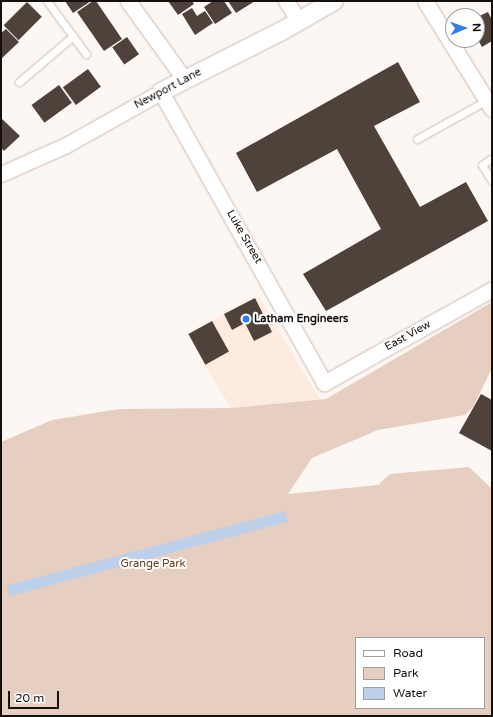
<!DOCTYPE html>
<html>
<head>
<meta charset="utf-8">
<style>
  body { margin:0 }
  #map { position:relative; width:493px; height:717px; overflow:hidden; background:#fdf7f3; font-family:"Varela Round",sans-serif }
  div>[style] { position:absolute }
  .built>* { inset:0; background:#fdebe0 }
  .green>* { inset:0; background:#e6cfc1 }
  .water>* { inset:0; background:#becfea; transform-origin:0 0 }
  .building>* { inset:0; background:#4e423a; transform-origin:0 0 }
  .roads { filter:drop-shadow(0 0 1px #cbbcb4) drop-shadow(0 0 1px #cbbcb4) }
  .service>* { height:7px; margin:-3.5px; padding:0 3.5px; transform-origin:3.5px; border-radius:3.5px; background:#fff }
  .minor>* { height:15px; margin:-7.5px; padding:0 7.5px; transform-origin:7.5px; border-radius:7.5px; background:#fff }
  .tertiary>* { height:18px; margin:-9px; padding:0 9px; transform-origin:9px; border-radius:9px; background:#fff }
  .dots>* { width:11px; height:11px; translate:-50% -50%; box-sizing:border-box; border:2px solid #fff; border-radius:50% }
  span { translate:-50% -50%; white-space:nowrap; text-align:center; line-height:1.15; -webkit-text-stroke:4px #fff; paint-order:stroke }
  .street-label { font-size:11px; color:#15100d }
  .poi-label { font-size:11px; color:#15100d; font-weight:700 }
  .left { translate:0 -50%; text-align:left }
  .park-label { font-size:11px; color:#653c20 }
  .frame { position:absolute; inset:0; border:2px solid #15100d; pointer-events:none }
  .legend { position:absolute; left:355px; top:637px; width:130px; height:72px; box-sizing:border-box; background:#fff; border:1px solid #a19f9e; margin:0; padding:5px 7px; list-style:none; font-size:12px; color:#15100d }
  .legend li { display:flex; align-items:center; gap:8px; height:20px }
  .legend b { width:20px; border:1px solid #a19f9e }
  .north { position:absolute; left:445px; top:8px; width:40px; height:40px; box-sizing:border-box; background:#fff; border:1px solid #a19f9e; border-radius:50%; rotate:88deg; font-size:11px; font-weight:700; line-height:16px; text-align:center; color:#15100d }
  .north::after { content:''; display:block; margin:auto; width:14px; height:18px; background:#357ae8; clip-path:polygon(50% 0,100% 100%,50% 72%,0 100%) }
  .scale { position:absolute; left:8px; top:691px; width:51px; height:18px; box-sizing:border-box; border:2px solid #15100d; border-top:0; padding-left:5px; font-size:12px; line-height:14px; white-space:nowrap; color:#15100d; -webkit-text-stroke:3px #fff; paint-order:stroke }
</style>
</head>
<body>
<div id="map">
  <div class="built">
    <i style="clip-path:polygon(259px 296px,320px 400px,231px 408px,205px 366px,188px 334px)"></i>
  </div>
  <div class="green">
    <i style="clip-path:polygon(evenodd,492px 302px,492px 368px,473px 407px,465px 415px,378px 430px,312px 458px,288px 494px,378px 485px,390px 474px,469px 467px,492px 489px,492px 716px,1px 716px,1px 442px,52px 420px,119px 409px,231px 408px,326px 399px,492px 302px,356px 638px,484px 638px,484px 708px,356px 708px,356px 638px)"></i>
  </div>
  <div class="water">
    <i style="left:285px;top:511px;width:11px;height:288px;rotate:75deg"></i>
  </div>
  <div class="building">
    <i style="clip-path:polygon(65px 1px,91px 1px,73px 13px)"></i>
    <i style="clip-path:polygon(93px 1px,96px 1px,122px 39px,104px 51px,77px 12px)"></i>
    <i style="clip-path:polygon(168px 1px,192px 1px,194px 4px,178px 15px)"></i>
    <i style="clip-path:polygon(213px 1px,224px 1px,232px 13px,215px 24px,204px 7px)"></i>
    <i style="clip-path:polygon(228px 1px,255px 1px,236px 13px)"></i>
    <i style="left:27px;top:2px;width:21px;height:33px;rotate:45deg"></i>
    <i style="clip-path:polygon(192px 8px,197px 16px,205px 11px,213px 23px,195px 35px,182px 14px)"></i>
    <i style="clip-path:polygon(488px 12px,492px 20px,492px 41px,482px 47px,477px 38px,477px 17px)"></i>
    <i style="clip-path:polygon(6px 29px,19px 42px,1px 59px,1px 33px)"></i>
    <i style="left:127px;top:37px;width:21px;height:18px;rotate:55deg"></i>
    <i style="clip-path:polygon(398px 62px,420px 102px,374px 126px,420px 207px,466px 182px,488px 221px,326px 311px,303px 274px,381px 229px,337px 149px,257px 192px,236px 153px)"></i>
    <i style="left:88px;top:69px;width:22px;height:31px;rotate:54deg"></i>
    <i style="left:59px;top:85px;width:22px;height:34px;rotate:54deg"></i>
    <i style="clip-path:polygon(1px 118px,20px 136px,4px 151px,1px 148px)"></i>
    <i style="clip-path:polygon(255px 298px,272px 332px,254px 341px,245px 323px,232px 330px,224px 314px)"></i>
    <i style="left:212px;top:321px;width:35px;height:27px;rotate:61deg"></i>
    <i style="clip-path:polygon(481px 394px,492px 400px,492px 451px,459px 433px)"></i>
  </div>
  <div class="roads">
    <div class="service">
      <i style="left:47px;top:1px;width:66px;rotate:53.7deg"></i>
      <i style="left:19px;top:82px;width:71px;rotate:-40.4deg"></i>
      <i style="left:417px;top:139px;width:80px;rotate:-29.1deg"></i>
      <i style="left:492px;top:158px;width:12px;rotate:145deg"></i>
      <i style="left:482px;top:165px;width:19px;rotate:58deg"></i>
    </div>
    <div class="minor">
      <i style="left:128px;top:1px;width:97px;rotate:54.2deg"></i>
      <i style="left:286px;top:1px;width:24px;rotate:57deg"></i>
      <i style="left:425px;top:1px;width:127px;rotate:58.2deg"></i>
      <i style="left:1px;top:174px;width:71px;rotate:-24deg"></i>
      <i style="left:66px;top:145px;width:109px;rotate:-29.2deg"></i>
      <i style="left:161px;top:92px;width:334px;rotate:60.7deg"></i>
      <i style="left:324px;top:383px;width:193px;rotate:-29.2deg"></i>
    </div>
    <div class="tertiary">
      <i style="left:161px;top:92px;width:133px;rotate:-26.8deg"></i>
      <i style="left:280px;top:32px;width:62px;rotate:-29.9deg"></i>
    </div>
  </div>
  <div class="dots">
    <i style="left:246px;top:319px;background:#357ae8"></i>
  </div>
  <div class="street-label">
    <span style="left:168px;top:89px;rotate:-28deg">Newport Lane</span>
    <span style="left:244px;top:237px;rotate:60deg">Luke Street</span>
    <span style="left:408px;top:336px;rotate:-29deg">East View</span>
  </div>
  <div class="poi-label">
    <span class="left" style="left:254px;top:319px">Latham Engineers</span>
  </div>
  <div class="park-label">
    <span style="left:153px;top:564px">Grange Park</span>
  </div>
  <div class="frame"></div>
  <ul class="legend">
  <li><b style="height:5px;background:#fff"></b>Road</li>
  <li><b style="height:11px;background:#e6cfc1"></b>Park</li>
  <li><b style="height:11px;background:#becfea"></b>Water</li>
  </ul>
  <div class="north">N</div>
  <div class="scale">20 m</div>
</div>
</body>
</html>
